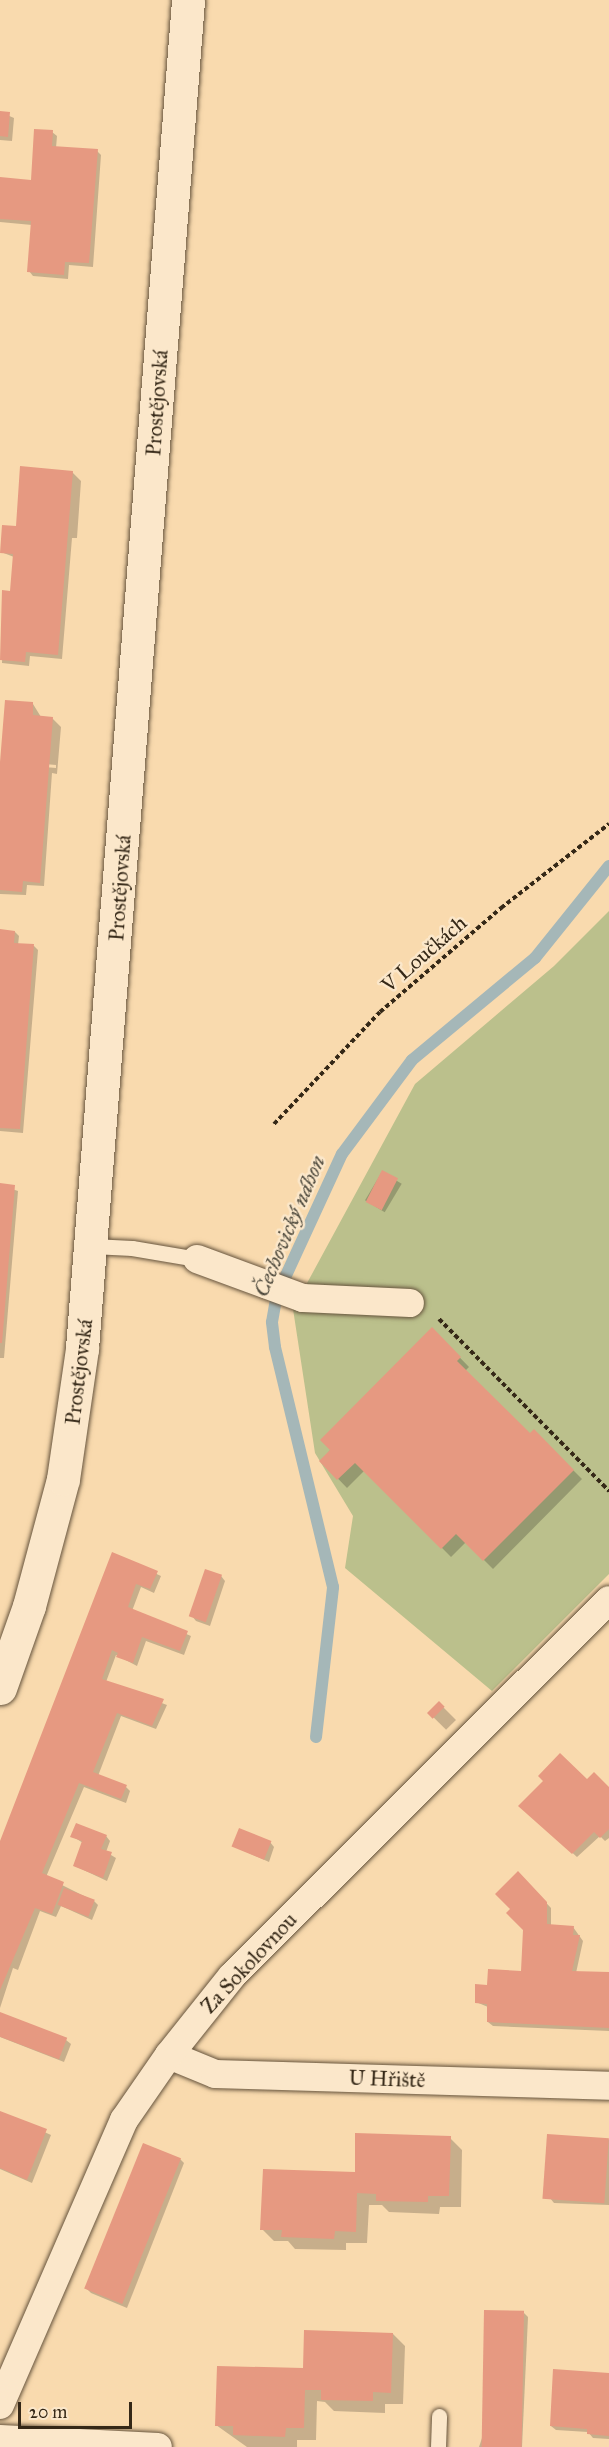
<!DOCTYPE html>
<html>
<head>
<meta charset="utf-8">
<style>
  body { margin:0 }
  #map { position:relative; width:609px; height:2447px; overflow:hidden; background:#f9daae; font-family:"IM FELL Great Primer",serif }
  div>[style] { position:absolute }
  .green>* { inset:0; background:#bbc08c }
  .shadow>* { inset:0; background:#0003; transform-origin:0 0 }
  .stream>* { height:12px; margin:-6px; padding:0 6px; transform-origin:6px; border-radius:6px; background:#a5b7b8 }
  .building>* { inset:0; background:#e69981; transform-origin:0 0 }
  .path>* { height:4px; margin-top:-2px; transform-origin:0; background:repeating-linear-gradient(90deg,#352817 0 4.5px,transparent 0 7.5px) }
  .roads { filter:drop-shadow(0 0 2px #66543d) drop-shadow(0 0 2px #66543d) }
  .lane>* { height:15px; margin:-7.5px; padding:0 7.5px; transform-origin:7.5px; border-radius:7.5px; background:#fbe7ca }
  .street>* { height:28px; margin:-14px; padding:0 14px; transform-origin:14px; border-radius:14px; background:#fbe7ca }
  .secondary>* { height:33px; margin:-16.5px; padding:0 16.5px; transform-origin:16.5px; border-radius:16.5px; background:#fbe7ca }
  span { translate:-50% -50%; white-space:nowrap; text-align:center; line-height:1.15; -webkit-text-stroke:5px #fbe7ca; paint-order:stroke }
  .street-label { font-size:21px; color:#352817 }
  .water-label { font-size:22px; color:#514c3f; font-style:italic }
  .scale { position:absolute; left:18px; top:2402px; width:114px; height:27px; box-sizing:border-box; border:3px solid #352817; border-top:0; padding-left:8px; font-size:18px; line-height:21px; white-space:nowrap; color:#352817; -webkit-text-stroke:4px #fbe7ca; paint-order:stroke }
</style>
</head>
<body>
<div id="map">
  <div class="green">
    <i style="clip-path:polygon(609px 911px,609px 1574px,492px 1691px,345px 1568px,353px 1516px,315px 1453px,293px 1309px,415px 1084px,554px 966px)"></i>
  </div>
  <div class="shadow">
    <i style="clip-path:polygon(0 112px,14px 118px,12px 141px,0 140px)"></i>
    <i style="clip-path:polygon(52px 132px,57px 136px,56px 148px,97px 151px,101px 155px,93px 267px,69px 265px,68px 279px,33px 276px,29px 271px,32px 225px,0 222px,0 179px,32px 182px)"></i>
    <i style="clip-path:polygon(72px 472px,81px 481px,77px 538px,72px 538px,62px 659px,30px 656px,29px 666px,2px 663px,4px 592px,11px 593px,14px 557px,1px 552px)"></i>
    <i style="clip-path:polygon(evenodd,33px 704px,41px 717px,52px 718px,61px 727px,57px 774px,52px 773px,44px 886px,27px 885px,26px 895px,0 894px,0 763px,33px 704px,10px 761px,56px 765px,56px 768px,10px 764px,10px 761px)"></i>
    <i style="clip-path:polygon(0 931px,15px 932px,19px 936px,18px 945px,34px 946px,38px 950px,23px 1133px,0 1131px)"></i>
    <i style="left:382px;top:1172px;width:23px;height:33px;rotate:31deg"></i>
    <i style="clip-path:polygon(0 1185px,18px 1191px,4px 1358px,0 1358px)"></i>
    <i style="clip-path:polygon(432px 1329px,469px 1367px,465px 1371px,530px 1435px,534px 1431px,582px 1479px,493px 1569px,466px 1542px,451px 1557px,365px 1470px,347px 1488px,321px 1461px)"></i>
    <i style="clip-path:polygon(113px 1554px,161px 1576px,154px 1593px,141px 1587px,132px 1611px,191px 1636px,184px 1655px,146px 1641px,137px 1666px,116px 1655px,106px 1682px,167px 1705px,156px 1729px,121px 1716px,98px 1776px,126px 1787px,130px 1791px,126px 1803px,84px 1787px,46px 1877px,94px 1901px,98px 1905px,92px 1920px,61px 1906px,56px 1917px,40px 1911px,18px 1970px,13px 1968px,0 2008px,0 1848px)"></i>
    <i style="clip-path:polygon(221px 1576px,225px 1581px,210px 1626px,196px 1621px,192px 1616px)"></i>
    <i style="left:439px;top:1703px;width:24px;height:14px;rotate:45deg"></i>
    <i style="clip-path:polygon(587px 1781px,609px 1789px,609px 1838px,605px 1841px,600px 1836px,577px 1857px,525px 1810px)"></i>
    <i style="clip-path:polygon(72px 1836px,106px 1836px,110px 1841px,106px 1852px,116px 1858px,107px 1881px,75px 1866px,83px 1843px)"></i>
    <i style="clip-path:polygon(270px 1842px,274px 1847px,269px 1862px,233px 1846px)"></i>
    <i style="clip-path:polygon(518px 1873px,551px 1908px,551px 1926px,573px 1927px,583px 1941px,576px 1973px,609px 1974px,609px 2031px,493px 2026px,488px 2022px,488px 2007px,476px 2002px,489px 1986px,522px 1972px,525px 1929px,512px 1909px)"></i>
    <i style="clip-path:polygon(0 2014px,66px 2040px,71px 2044px,64px 2062px,0 2037px)"></i>
    <i style="clip-path:polygon(0 2112px,51px 2135px,32px 2183px,0 2169px)"></i>
    <i style="clip-path:polygon(450px 2138px,462px 2150px,461px 2207px,440px 2207px,439px 2214px,389px 2212px,382px 2205px,369px 2205px,367px 2243px,346px 2243px,346px 2250px,295px 2249px,288px 2241px,274px 2241px,262px 2229px)"></i>
    <i style="clip-path:polygon(609px 2139px,609px 2205px,554px 2203px,550px 2198px)"></i>
    <i style="clip-path:polygon(180px 2159px,184px 2163px,127px 2308px,91px 2293px,87px 2289px)"></i>
    <i style="clip-path:polygon(524px 2313px,528px 2317px,522px 2447px,479px 2447px)"></i>
    <i style="clip-path:polygon(393px 2334px,405px 2346px,403px 2404px,385px 2404px,385px 2413px,334px 2411px,325px 2402px,317px 2401px,316px 2440px,297px 2440px,297px 2447px,247px 2447px,216px 2425px,304px 2370px)"></i>
    <i style="clip-path:polygon(609px 2374px,609px 2439px,593px 2438px,588px 2432px,556px 2430px,551px 2426px)"></i>
  </div>
  <div class="stream">
    <i style="left:316px;top:1737px;width:151px;rotate:-83.5deg"></i>
    <i style="left:333px;top:1587px;width:247px;rotate:-103.6deg"></i>
    <i style="left:275px;top:1347px;width:25px;rotate:-97deg"></i>
    <i style="left:272px;top:1322px;width:27px;rotate:-80deg"></i>
    <i style="left:277px;top:1295px;width:155px;rotate:-65.3deg"></i>
    <i style="left:342px;top:1154px;width:117px;rotate:-53.3deg"></i>
    <i style="left:412px;top:1060px;width:160px;rotate:-39.7deg"></i>
    <i style="left:535px;top:958px;width:118px;rotate:-51.2deg"></i>
  </div>
  <div class="building">
    <i style="clip-path:polygon(0 111px,10px 112px,8px 137px,0 136px)"></i>
    <i style="clip-path:polygon(34px 129px,53px 130px,52px 146px,98px 149px,89px 263px,65px 262px,64px 275px,27px 272px,31px 221px,0 219px,0 177px,31px 180px)"></i>
    <i style="clip-path:polygon(20px 466px,73px 471px,58px 655px,26px 652px,25px 662px,0 660px,2px 590px,10px 591px,13px 554px,0 553px,2px 525px,16px 526px)"></i>
    <i style="clip-path:polygon(5px 700px,33px 702px,33px 715px,53px 717px,40px 883px,23px 881px,22px 892px,0 890px,0 762px)"></i>
    <i style="clip-path:polygon(0 929px,15px 931px,14px 943px,34px 944px,20px 1129px,0 1128px)"></i>
    <i style="left:382px;top:1170px;width:18px;height:36px;rotate:27deg"></i>
    <i style="clip-path:polygon(0 1183px,15px 1185px,2px 1343px,0 1343px)"></i>
    <i style="clip-path:polygon(432px 1327px,461px 1357px,457px 1361px,530px 1433px,534px 1429px,574px 1470px,483px 1561px,456px 1534px,441px 1549px,355px 1463px,337px 1480px,319px 1461px,330px 1450px,320px 1440px)"></i>
    <i style="clip-path:polygon(112px 1552px,158px 1571px,150px 1589px,136px 1584px,128px 1607px,188px 1631px,180px 1651px,142px 1637px,133px 1663px,116px 1657px,118px 1653px,112px 1650px,102px 1679px,164px 1699px,152px 1726px,117px 1713px,93px 1772px,127px 1785px,121px 1799px,79px 1783px,42px 1873px,64px 1882px,52px 1914px,35px 1908px,0 1990px,0 1841px)"></i>
    <i style="left:205px;top:1569px;width:18px;height:50px;rotate:19deg"></i>
    <i style="left:439px;top:1701px;width:8px;height:17px;rotate:45deg"></i>
    <i style="clip-path:polygon(560px 1753px,587px 1779px,594px 1772px,609px 1787px,609px 1829px,600px 1838px,594px 1832px,572px 1854px,518px 1806px,543px 1781px,538px 1776px)"></i>
    <i style="clip-path:polygon(76px 1823px,107px 1835px,101px 1849px,112px 1852px,103px 1878px,73px 1866px,82px 1841px,70px 1837px)"></i>
    <i style="left:239px;top:1828px;width:35px;height:20px;rotate:22deg"></i>
    <i style="clip-path:polygon(518px 1871px,547px 1902px,547px 1924px,574px 1926px,573px 1935px,580px 1935px,572px 1971px,609px 1972px,609px 2028px,487px 2022px,487px 2004px,475px 2003px,475px 1984px,487px 1985px,488px 1969px,521px 1971px,523px 1930px,506px 1913px,510px 1909px,495px 1894px)"></i>
    <i style="left:64px;top:1888px;width:33px;height:18px;rotate:21deg"></i>
    <i style="left:0;top:2012px;width:72px;height:23px;rotate:21deg"></i>
    <i style="clip-path:polygon(0 2111px,47px 2129px,27px 2180px,0 2168px)"></i>
    <i style="clip-path:polygon(355px 2133px,451px 2136px,449px 2196px,428px 2196px,428px 2202px,376px 2201px,376px 2194px,357px 2193px,356px 2232px,335px 2231px,334px 2239px,281px 2237px,282px 2230px,260px 2230px,263px 2169px,355px 2172px)"></i>
    <i style="left:547px;top:2134px;width:62px;height:65px;rotate:4deg"></i>
    <i style="left:143px;top:2143px;width:41px;height:157px;rotate:22deg"></i>
    <i style="left:484px;top:2310px;width:40px;height:137px;rotate:1deg"></i>
    <i style="clip-path:polygon(304px 2330px,393px 2333px,391px 2393px,373px 2392px,373px 2401px,321px 2400px,321px 2390px,305px 2390px,304px 2428px,286px 2428px,285px 2437px,233px 2435px,233px 2426px,215px 2426px,217px 2366px,303px 2368px)"></i>
    <i style="clip-path:polygon(553px 2369px,609px 2373px,609px 2436px,587px 2434px,587px 2429px,550px 2426px)"></i>
  </div>
  <div class="path">
    <i style="left:274px;top:1124px;width:154px;rotate:-46.6deg"></i>
    <i style="left:380px;top:1012px;width:160px;rotate:-40.7deg"></i>
    <i style="left:501px;top:908px;width:137px;rotate:-37.9deg"></i>
    <i style="left:439px;top:1319px;width:242px;rotate:45.3deg"></i>
  </div>
  <div class="roads">
    <div class="lane">
      <i style="left:92px;top:1246px;width:40px;rotate:2.9deg"></i>
      <i style="left:132px;top:1248px;width:66px;rotate:9.6deg"></i>
      <i style="left:438px;top:2447px;width:31px;rotate:-88deg"></i>
    </div>
    <div class="street">
      <i style="left:197px;top:1259px;width:113px;rotate:20.2deg"></i>
      <i style="left:303px;top:1298px;width:107px;rotate:2.7deg"></i>
      <i style="left:169px;top:2055px;width:50px;rotate:22.4deg"></i>
      <i style="left:215px;top:2074px;width:394px;rotate:1.7deg"></i>
      <i style="left:0;top:2405px;width:311px;rotate:-66.5deg"></i>
      <i style="left:124px;top:2120px;width:79px;rotate:-55.3deg"></i>
      <i style="left:169px;top:2055px;width:101px;rotate:-51.4deg"></i>
      <i style="left:232px;top:1976px;width:532px;rotate:-44.92deg"></i>
      <i style="left:0;top:2439px;width:158px;rotate:2.9deg"></i>
    </div>
    <div class="secondary">
      <i style="left:0;top:1688px;width:87px;rotate:-70.5deg"></i>
      <i style="left:29px;top:1606px;width:131px;rotate:-75deg"></i>
      <i style="left:63px;top:1479px;width:132px;rotate:-81.7deg"></i>
      <i style="left:82px;top:1348px;width:1352px;rotate:-85.5deg"></i>
    </div>
  </div>
  <div class="street-label">
    <span style="left:157px;top:403px;rotate:-86deg">Prostějovská</span>
    <span style="left:120px;top:888px;rotate:-86deg">Prostějovská</span>
    <span style="left:424px;top:954px;rotate:-41deg">V Loučkách</span>
    <span style="left:79px;top:1372px;rotate:-83deg">Prostějovská</span>
    <span style="left:249px;top:1963px;rotate:-47deg">Za Sokolovnou</span>
    <span style="left:387px;top:2079px;rotate:2deg">U Hřiště</span>
  </div>
  <div class="water-label">
    <span style="left:289px;top:1226px;rotate:-67deg">Čechovický náhon</span>
  </div>
  <div class="scale">20 m</div>
</div>
</body>
</html>
